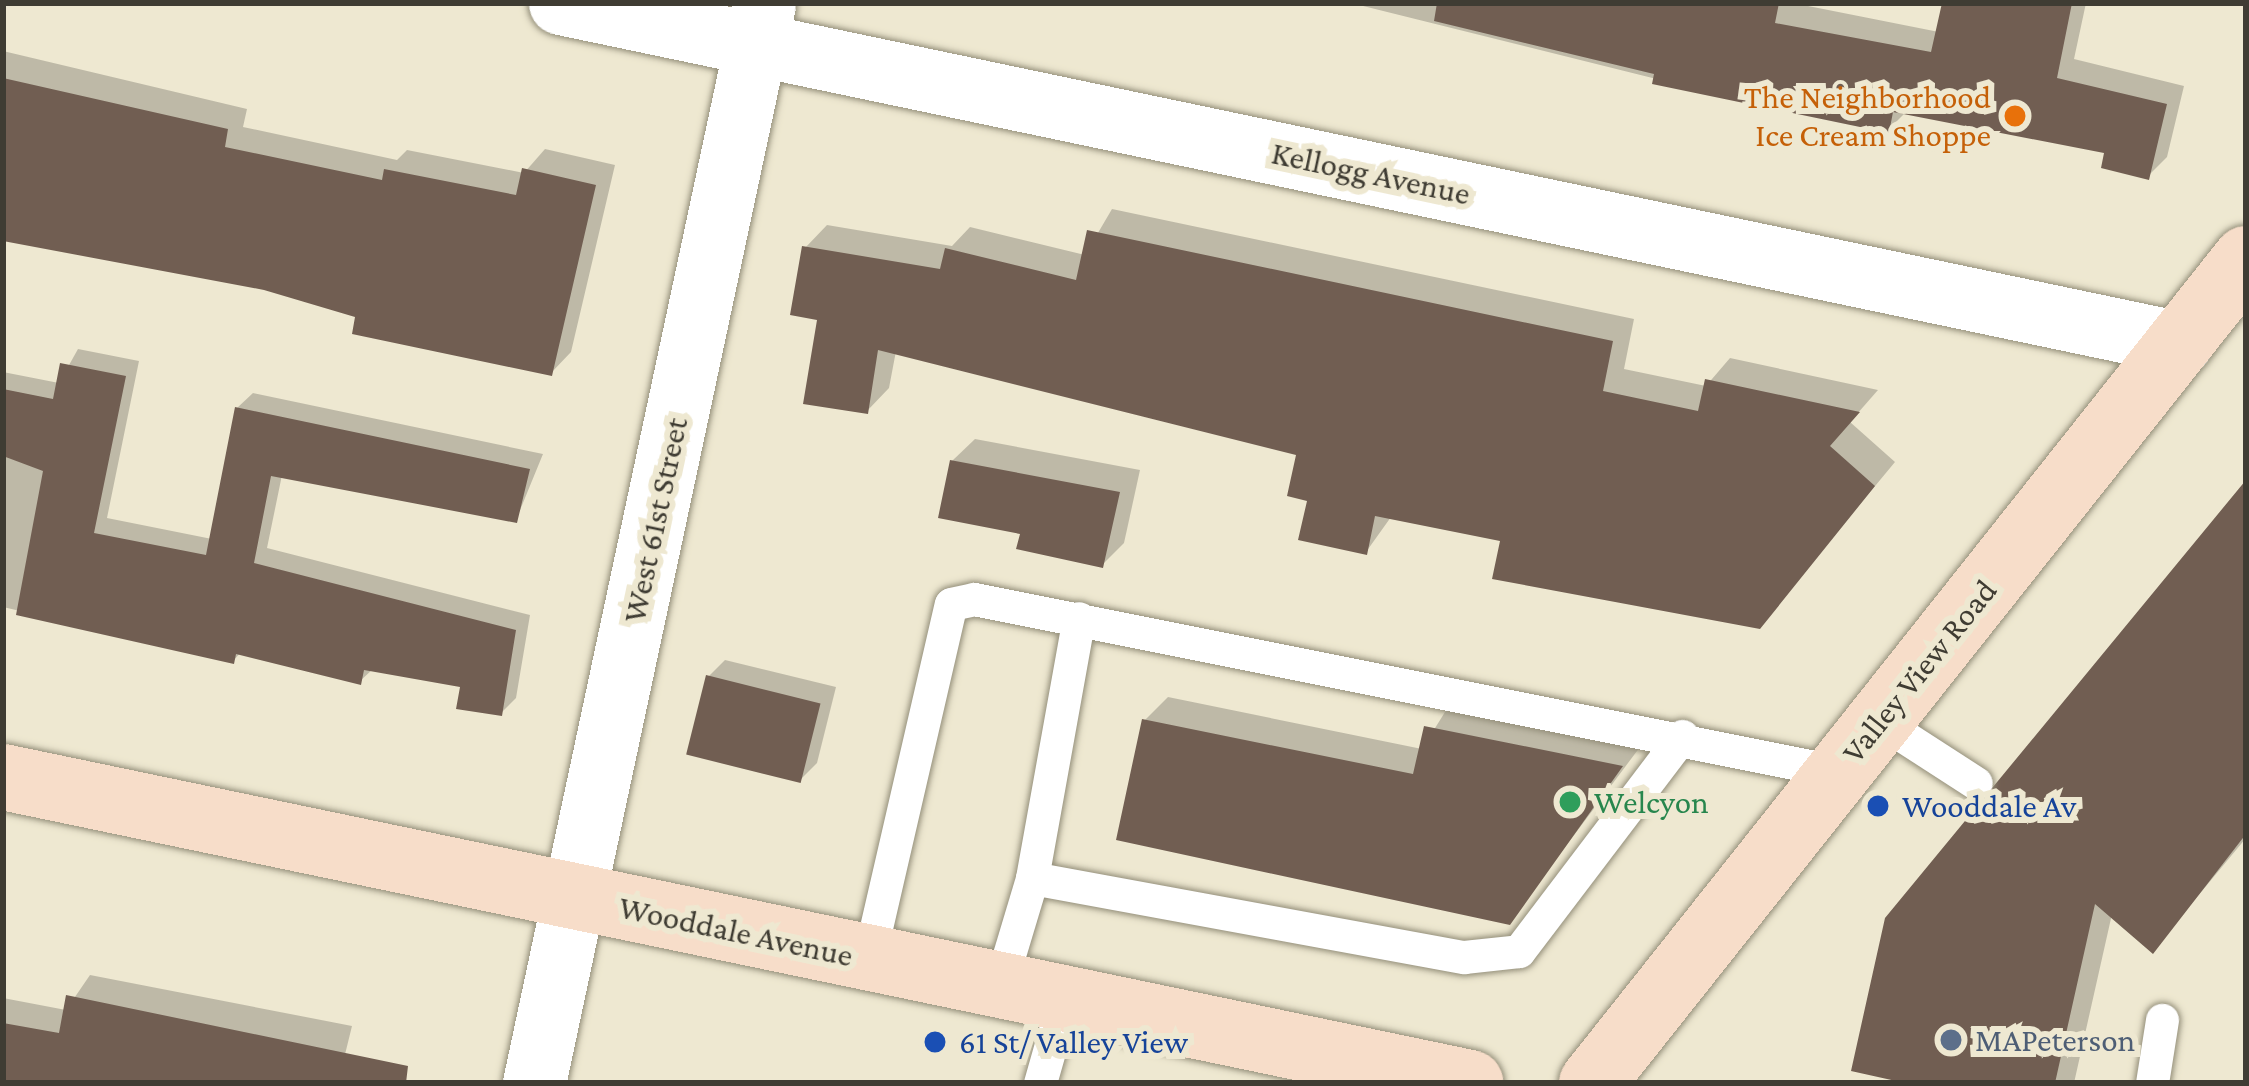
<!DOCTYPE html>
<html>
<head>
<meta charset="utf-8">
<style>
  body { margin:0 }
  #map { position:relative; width:2249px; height:1086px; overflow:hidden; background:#eee8d1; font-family:"Crimson Pro",serif }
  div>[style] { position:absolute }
  .shadow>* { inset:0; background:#0003 }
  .building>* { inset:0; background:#715e52; transform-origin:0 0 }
  .roads { filter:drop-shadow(0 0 3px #948f7a) drop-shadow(0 0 3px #948f7a) }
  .lane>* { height:33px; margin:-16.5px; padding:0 16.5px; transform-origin:16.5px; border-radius:16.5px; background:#fff }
  .street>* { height:63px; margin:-31.5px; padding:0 31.5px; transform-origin:31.5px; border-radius:31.5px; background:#fff }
  .secondary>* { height:66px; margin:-33px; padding:0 33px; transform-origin:33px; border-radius:33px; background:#f7ddc9 }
  .dots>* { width:33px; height:33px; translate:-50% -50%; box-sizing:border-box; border:6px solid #eee8d1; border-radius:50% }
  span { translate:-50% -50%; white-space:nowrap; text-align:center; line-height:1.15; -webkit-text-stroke:12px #eee8d1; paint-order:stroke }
  .food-label { font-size:33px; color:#c56008 }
  .right { translate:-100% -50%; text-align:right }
  .street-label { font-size:33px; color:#3f3c33 }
  .leisure-label { font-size:33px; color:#27864d }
  .left { translate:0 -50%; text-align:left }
  .transit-label { font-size:33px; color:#164399 }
  .service-label { font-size:33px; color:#4e5e75 }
  .frame { position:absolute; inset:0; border:6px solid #3f3c33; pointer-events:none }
</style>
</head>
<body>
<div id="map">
  <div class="shadow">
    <i style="clip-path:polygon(1351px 3px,1793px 3px,1939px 32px,1945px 3px,2086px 3px,2074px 59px,2184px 86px,2167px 157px,2148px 176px,2108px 151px,1907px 111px,1888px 130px,1785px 111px)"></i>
    <i style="clip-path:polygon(3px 51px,247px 109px,243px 127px,397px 160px,407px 150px,524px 173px,545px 149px,615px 165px,571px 352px,551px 373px,264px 287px,3px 236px)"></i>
    <i style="clip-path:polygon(1112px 209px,1634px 319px,1624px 369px,1706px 386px,1730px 358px,1878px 390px,1850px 422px,1895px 462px,1759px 626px,1504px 539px,1391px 517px,1366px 552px,1310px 499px,1300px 453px,896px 351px,889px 388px,867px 411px,821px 318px,805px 248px,827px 225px,952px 246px,970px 227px,1085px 255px)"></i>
    <i style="clip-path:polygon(78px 349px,139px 361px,107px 518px,212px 539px,237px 408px,253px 393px,543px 454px,516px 520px,282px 475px,267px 548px,530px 615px,516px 698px,501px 713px,463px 685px,373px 669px,360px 681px,241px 652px,233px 661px,3px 607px,3px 372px,59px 383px)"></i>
    <i style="clip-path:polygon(975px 439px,1140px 470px,1124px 543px,1102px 565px,1023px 531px,952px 461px)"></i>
    <i style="clip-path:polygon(2246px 485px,2246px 838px,2153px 950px,2112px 914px,2074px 1083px,1920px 1083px)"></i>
    <i style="clip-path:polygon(725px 660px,836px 687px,817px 763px,800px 780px,709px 676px)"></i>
    <i style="clip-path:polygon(1168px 697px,1422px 749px,1450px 704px,1643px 743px,1509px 922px,1145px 720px)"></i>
    <i style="clip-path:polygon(90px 975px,352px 1026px,338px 1083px,3px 1083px,3px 998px,66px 1010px)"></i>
  </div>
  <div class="building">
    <i style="clip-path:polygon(1437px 3px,1779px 3px,1775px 23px,1931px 52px,1942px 3px,2072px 3px,2057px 78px,2167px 104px,2149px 180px,2101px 168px,2104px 153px,1893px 112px,1889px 133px,1652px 84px,1654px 74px,1434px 21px)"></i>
    <i style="clip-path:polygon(3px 78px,228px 129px,225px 147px,382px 180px,384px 169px,516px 195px,522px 168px,596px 185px,552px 376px,352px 334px,355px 317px,264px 290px,3px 241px)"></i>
    <i style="clip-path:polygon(1087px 230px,1613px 341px,1603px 391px,1698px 411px,1705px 379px,1860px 412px,1830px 446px,1875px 486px,1760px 629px,1492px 579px,1500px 541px,1375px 516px,1367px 555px,1298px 540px,1307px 501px,1287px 496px,1296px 455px,878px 350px,868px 414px,803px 404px,817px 320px,790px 315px,802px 246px,940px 269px,945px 248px,1076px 280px)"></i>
    <i style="clip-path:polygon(60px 363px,126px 376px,94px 533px,206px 555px,235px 407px,530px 469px,517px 523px,271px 476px,254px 563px,516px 630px,502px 716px,456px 709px,460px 687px,364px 670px,361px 685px,236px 654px,234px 664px,16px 615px,43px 471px,3px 456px,3px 389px,53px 399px)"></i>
    <i style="clip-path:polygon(950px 460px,1120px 492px,1103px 568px,1016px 549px,1020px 534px,938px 518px)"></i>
    <i style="clip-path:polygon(2246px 480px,2246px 834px,2153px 954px,2095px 904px,2055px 1083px,1905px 1083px,1851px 1071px,1885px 918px)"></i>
    <i style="left:706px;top:675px;width:118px;height:82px;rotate:14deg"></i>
    <i style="clip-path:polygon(1142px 719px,1413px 774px,1424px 726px,1623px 766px,1510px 925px,1116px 840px)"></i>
    <i style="clip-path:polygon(66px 995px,408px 1066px,406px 1083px,3px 1083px,3px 1023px,59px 1033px)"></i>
  </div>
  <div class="roads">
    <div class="lane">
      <i style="left:1880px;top:721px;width:114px;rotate:32.9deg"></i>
      <i style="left:1032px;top:878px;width:439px;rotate:10.4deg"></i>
      <i style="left:1464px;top:957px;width:55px;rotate:-6.2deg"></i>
      <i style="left:1519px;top:951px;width:270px;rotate:-52.8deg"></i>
      <i style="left:869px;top:958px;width:363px;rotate:-77deg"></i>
      <i style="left:951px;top:604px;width:24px;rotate:-12deg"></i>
      <i style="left:974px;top:599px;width:882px;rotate:11.31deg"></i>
      <i style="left:1000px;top:985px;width:112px;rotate:-73.3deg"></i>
      <i style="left:1032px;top:878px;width:264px;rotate:-79.8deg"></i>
      <i style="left:1040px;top:1083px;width:87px;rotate:-74.1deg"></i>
      <i style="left:2152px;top:1083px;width:64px;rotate:-81deg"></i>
    </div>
    <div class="street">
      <i style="left:560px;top:3px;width:1656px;rotate:11.85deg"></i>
      <i style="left:534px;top:1083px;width:1102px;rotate:-77.96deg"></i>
    </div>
    <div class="secondary">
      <i style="left:3px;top:777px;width:1499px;rotate:11.78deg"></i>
      <i style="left:1592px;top:1083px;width:1052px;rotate:-51.56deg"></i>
    </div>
  </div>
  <div class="dots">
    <i style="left:2015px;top:116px;background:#e8710a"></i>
    <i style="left:1570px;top:802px;background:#2e9e5b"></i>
    <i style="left:1878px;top:806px;background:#1a4fb4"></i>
    <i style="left:1951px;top:1040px;background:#5c6f8a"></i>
    <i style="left:935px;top:1042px;background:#1a4fb4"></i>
  </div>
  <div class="food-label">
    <span class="right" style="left:1991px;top:116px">The Neighborhood<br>Ice Cream Shoppe</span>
  </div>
  <div class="street-label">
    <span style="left:1371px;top:173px;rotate:12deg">Kellogg Avenue</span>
    <span style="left:655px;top:520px;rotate:-78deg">West 61st Street</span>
    <span style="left:1919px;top:671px;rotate:-51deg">Valley View Road</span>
    <span style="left:736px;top:931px;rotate:12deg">Wooddale Avenue</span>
  </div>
  <div class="leisure-label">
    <span class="left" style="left:1594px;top:802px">Welcyon</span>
  </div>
  <div class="transit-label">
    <span class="left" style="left:1902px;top:806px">Wooddale Av</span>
    <span class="left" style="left:959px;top:1042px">61 St/ Valley View</span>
  </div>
  <div class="service-label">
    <span class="left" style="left:1975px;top:1040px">MAPeterson</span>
  </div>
  <div class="frame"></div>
</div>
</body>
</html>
